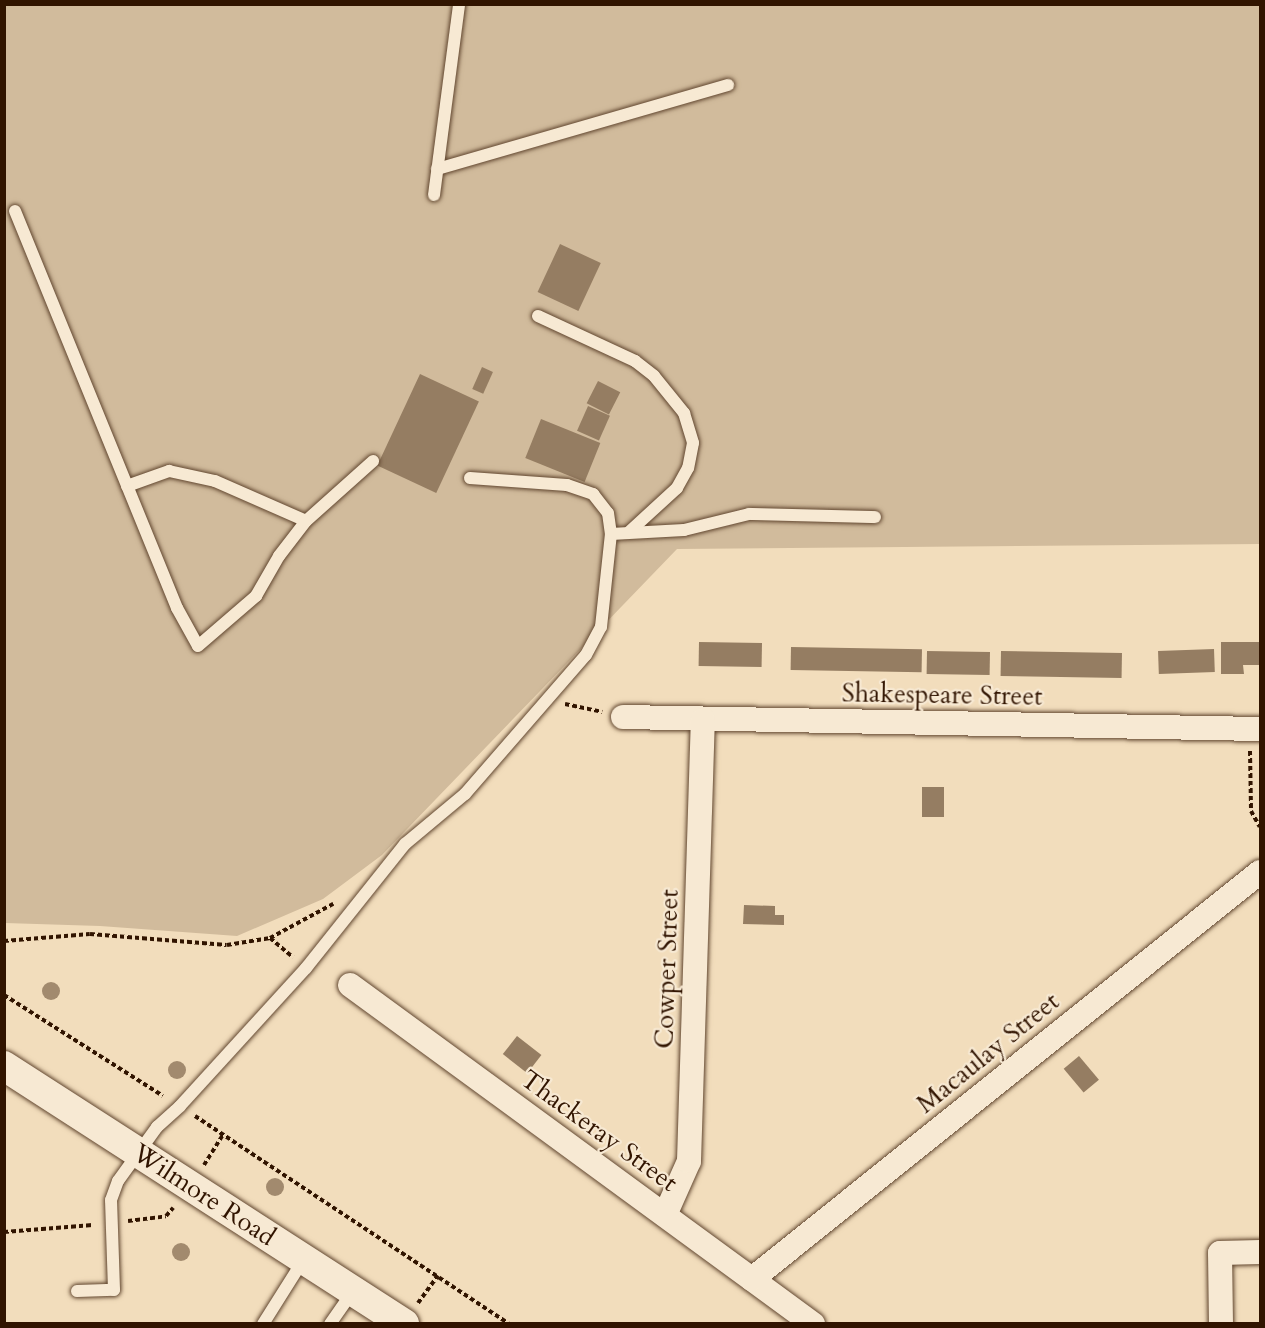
<!DOCTYPE html>
<html>
<head>
<meta charset="utf-8">
<style>
  body { margin:0 }
  #map { position:relative; width:1265px; height:1328px; overflow:hidden; background:#f2ddbc; font-family:Cardo,serif }
  div>[style] { position:absolute }
  .green>* { inset:0; background:#d1bb9c }
  .building>* { inset:0; background:#957d62; transform-origin:0 0 }
  .path>* { height:4px; margin-top:-2px; transform-origin:0; background:repeating-linear-gradient(90deg,#311400 0 4.5px,transparent 0 7.5px) }
  .roads { filter:drop-shadow(0 0 2px #61462f) drop-shadow(0 0 2px #61462f) }
  .service>* { height:12px; margin:-6px; padding:0 6px; transform-origin:6px; border-radius:6px; background:#f7e9d3 }
  .minor>* { height:24px; margin:-12px; padding:0 12px; transform-origin:12px; border-radius:12px; background:#f7e9d3 }
  .tertiary>* { height:30px; margin:-15px; padding:0 15px; transform-origin:15px; border-radius:15px; background:#f7e9d3 }
  .trees>* { width:18px; height:18px; margin:-9px; border-radius:50%; background:#a28a6e }
  span { translate:-50% -50%; white-space:nowrap; text-align:center; line-height:1.15; -webkit-text-stroke:4.5px #f7e9d3; paint-order:stroke }
  .street-label { font-size:26px; color:#311400 }
  .frame { position:absolute; inset:0; border:6px solid #311400; pointer-events:none }
</style>
</head>
<body>
<div id="map">
  <div class="green">
    <i style="clip-path:polygon(5px 5px,1260px 5px,1260px 544px,677px 549px,382px 855px,323px 899px,237px 936px,100px 926px,5px 923px)"></i>
  </div>
  <div class="building">
    <i style="left:560px;top:244px;width:45px;height:53px;rotate:25deg"></i>
    <i style="left:482px;top:367px;width:12px;height:24px;rotate:24deg"></i>
    <i style="left:420px;top:374px;width:65px;height:101px;rotate:25deg"></i>
    <i style="left:598px;top:381px;width:25px;height:25px;rotate:27deg"></i>
    <i style="left:588px;top:406px;width:24px;height:27px;rotate:24deg"></i>
    <i style="left:541px;top:419px;width:64px;height:42px;rotate:22deg"></i>
    <i style="left:699px;top:642px;width:63px;height:24px;rotate:1deg"></i>
    <i style="clip-path:polygon(1221px 642px,1260px 642px,1260px 665px,1243px 665px,1244px 674px,1221px 674px)"></i>
    <i style="left:791px;top:647px;width:131px;height:23px;rotate:1deg"></i>
    <i style="left:1214px;top:649px;width:23px;height:56px;rotate:88deg"></i>
    <i style="left:927px;top:651px;width:63px;height:23px;rotate:1deg"></i>
    <i style="left:1001px;top:651px;width:121px;height:25px;rotate:1deg"></i>
    <i style="left:922px;top:787px;width:22px;height:30px"></i>
    <i style="clip-path:polygon(744px 905px,775px 906px,775px 915px,784px 915px,784px 925px,743px 924px)"></i>
    <i style="left:517px;top:1036px;width:31px;height:23px;rotate:38deg"></i>
    <i style="left:1079px;top:1056px;width:31px;height:20px;rotate:50deg"></i>
  </div>
  <div class="path">
    <i style="left:565px;top:704px;width:38px;rotate:12deg"></i>
    <i style="left:1250px;top:751px;width:60px;rotate:89deg"></i>
    <i style="left:1251px;top:811px;width:18px;rotate:61deg"></i>
    <i style="left:270px;top:938px;width:30px;rotate:40deg"></i>
    <i style="left:4px;top:941px;width:86px;rotate:-4.7deg"></i>
    <i style="left:90px;top:934px;width:137px;rotate:4.6deg"></i>
    <i style="left:227px;top:945px;width:44px;rotate:-9.2deg"></i>
    <i style="left:270px;top:938px;width:72px;rotate:-28.4deg"></i>
    <i style="left:4px;top:995px;width:188px;rotate:32.4deg"></i>
    <i style="left:195px;top:1116px;width:377px;rotate:33.5deg"></i>
    <i style="left:204px;top:1165px;width:36px;rotate:-58deg"></i>
    <i style="left:128px;top:1221px;width:38px;rotate:-7deg"></i>
    <i style="left:166px;top:1216px;width:11px;rotate:-49deg"></i>
    <i style="left:4px;top:1232px;width:89px;rotate:-4.5deg"></i>
    <i style="left:418px;top:1303px;width:34px;rotate:-54deg"></i>
  </div>
  <div class="roads">
    <div class="service">
      <i style="left:437px;top:169px;width:303px;rotate:-16.1deg"></i>
      <i style="left:434px;top:195px;width:193px;rotate:-82.5deg"></i>
      <i style="left:15px;top:211px;width:429px;rotate:67.8deg"></i>
      <i style="left:177px;top:608px;width:43px;rotate:61.1deg"></i>
      <i style="left:198px;top:646px;width:77px;rotate:-40.8deg"></i>
      <i style="left:256px;top:596px;width:46px;rotate:-60.1deg"></i>
      <i style="left:279px;top:556px;width:44px;rotate:-52.4deg"></i>
      <i style="left:306px;top:521px;width:90px;rotate:-41.8deg"></i>
      <i style="left:538px;top:316px;width:107px;rotate:24.9deg"></i>
      <i style="left:635px;top:361px;width:24px;rotate:38deg"></i>
      <i style="left:654px;top:376px;width:48px;rotate:51deg"></i>
      <i style="left:684px;top:413px;width:31px;rotate:73deg"></i>
      <i style="left:693px;top:443px;width:25px;rotate:101deg"></i>
      <i style="left:688px;top:468px;width:23px;rotate:119deg"></i>
      <i style="left:677px;top:488px;width:65px;rotate:137.5deg"></i>
      <i style="left:470px;top:478px;width:97px;rotate:4.1deg"></i>
      <i style="left:567px;top:485px;width:28px;rotate:19deg"></i>
      <i style="left:593px;top:494px;width:24px;rotate:52deg"></i>
      <i style="left:608px;top:513px;width:21px;rotate:82deg"></i>
      <i style="left:127px;top:486px;width:45px;rotate:-19.7deg"></i>
      <i style="left:169px;top:471px;width:47px;rotate:12.3deg"></i>
      <i style="left:215px;top:481px;width:99px;rotate:23.7deg"></i>
      <i style="left:77px;top:1291px;width:37px;rotate:-2deg"></i>
      <i style="left:114px;top:1290px;width:90px;rotate:-91.9deg"></i>
      <i style="left:111px;top:1200px;width:20px;rotate:-70deg"></i>
      <i style="left:118px;top:1181px;width:67px;rotate:-54.2deg"></i>
      <i style="left:157px;top:1127px;width:31px;rotate:-42deg"></i>
      <i style="left:180px;top:1106px;width:187px;rotate:-47.6deg"></i>
      <i style="left:306px;top:968px;width:159px;rotate:-51.4deg"></i>
      <i style="left:405px;top:844px;width:78px;rotate:-39.8deg"></i>
      <i style="left:465px;top:794px;width:184px;rotate:-49deg"></i>
      <i style="left:586px;top:655px;width:32px;rotate:-62deg"></i>
      <i style="left:601px;top:627px;width:94px;rotate:-83.9deg"></i>
      <i style="left:611px;top:534px;width:73px;rotate:-3.1deg"></i>
      <i style="left:684px;top:530px;width:67px;rotate:-13.8deg"></i>
      <i style="left:749px;top:514px;width:126px;rotate:1.4deg"></i>
      <i style="left:263px;top:1324px;width:77px;rotate:-57.8deg"></i>
      <i style="left:330px;top:1324px;width:39px;rotate:-55deg"></i>
    </div>
    <div class="minor">
      <i style="left:623px;top:717px;width:637px;rotate:1.08deg"></i>
      <i style="left:350px;top:985px;width:574px;rotate:36.21deg"></i>
      <i style="left:665px;top:1215px;width:59px;rotate:-66deg"></i>
      <i style="left:689px;top:1161px;width:441px;rotate:-88.2deg"></i>
      <i style="left:752px;top:1279px;width:651px;rotate:-38.7deg"></i>
      <i style="left:1221px;top:1324px;width:71px;rotate:-90.8deg"></i>
      <i style="left:1220px;top:1253px;width:40px;rotate:-1.4deg"></i>
    </div>
    <div class="tertiary">
      <i style="left:4px;top:1066px;width:476px;rotate:32.8deg"></i>
    </div>
  </div>
  <div class="trees">
    <i style="left:51px;top:991px"></i>
    <i style="left:177px;top:1070px"></i>
    <i style="left:275px;top:1187px"></i>
    <i style="left:181px;top:1252px"></i>
  </div>
  <div class="street-label">
    <span style="left:942px;top:695px;rotate:1deg">Shakespeare Street</span>
    <span style="left:667px;top:969px;rotate:-88deg">Cowper Street</span>
    <span style="left:988px;top:1053px;rotate:-39deg">Macaulay Street</span>
    <span style="left:599px;top:1131px;rotate:36deg">Thackeray Street</span>
    <span style="left:204px;top:1195px;rotate:33deg">Wilmore Road</span>
  </div>
  <div class="frame"></div>
</div>
</body>
</html>
